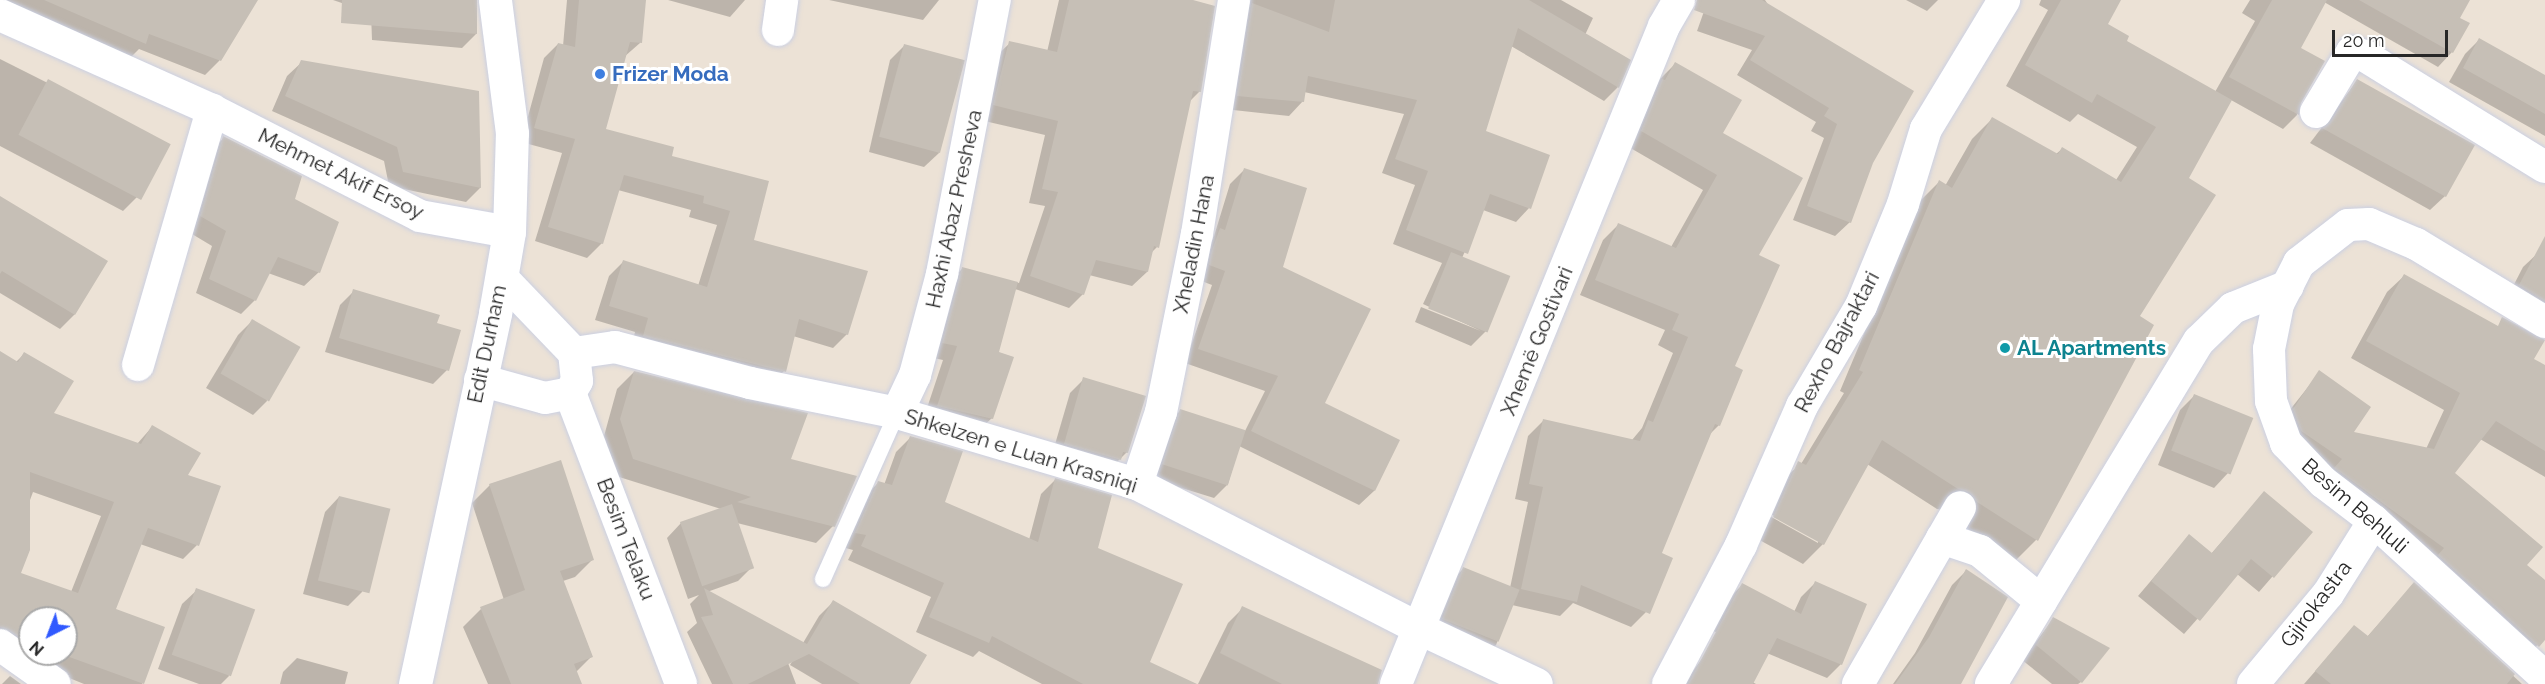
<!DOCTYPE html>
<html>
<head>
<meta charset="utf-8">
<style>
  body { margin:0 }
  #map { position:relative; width:2545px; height:684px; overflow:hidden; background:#ece2d6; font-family:Raleway,sans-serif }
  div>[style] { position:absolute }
  .shadow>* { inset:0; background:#0003 }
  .building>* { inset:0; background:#c6bfb6; transform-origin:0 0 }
  .roads { filter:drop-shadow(0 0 2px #cbd0e2) drop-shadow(0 0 2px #cbd0e2) }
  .lane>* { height:16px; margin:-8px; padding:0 8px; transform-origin:8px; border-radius:8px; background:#fff }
  .street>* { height:32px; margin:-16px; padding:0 16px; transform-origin:16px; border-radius:16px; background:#fff }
  .secondary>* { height:33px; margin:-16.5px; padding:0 16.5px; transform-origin:16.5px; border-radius:16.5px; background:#fff }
  .dots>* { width:16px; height:16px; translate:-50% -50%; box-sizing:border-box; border:3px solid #fff; border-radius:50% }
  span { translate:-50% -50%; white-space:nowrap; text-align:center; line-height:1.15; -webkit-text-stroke:6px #fff; paint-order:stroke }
  .shop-label { font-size:21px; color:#366cbe; font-weight:700 }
  .left { translate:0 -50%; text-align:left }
  .street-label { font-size:21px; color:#272727 }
  .culture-label { font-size:21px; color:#0d838f; font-weight:700 }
  .north { position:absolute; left:18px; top:606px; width:60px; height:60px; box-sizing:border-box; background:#fff; border:2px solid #a9a9a9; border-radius:50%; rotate:222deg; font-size:16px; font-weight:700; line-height:24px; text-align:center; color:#272727 }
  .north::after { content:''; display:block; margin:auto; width:21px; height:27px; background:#3059ff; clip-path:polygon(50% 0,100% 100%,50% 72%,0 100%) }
  .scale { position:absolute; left:2332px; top:30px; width:116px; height:27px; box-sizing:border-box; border:3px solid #272727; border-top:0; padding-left:8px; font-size:18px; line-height:21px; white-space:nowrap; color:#272727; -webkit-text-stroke:4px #fff; paint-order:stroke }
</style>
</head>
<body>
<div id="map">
  <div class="shadow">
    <i style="clip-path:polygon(5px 0,233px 0,249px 6px,219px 61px,205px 75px,139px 49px,130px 58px)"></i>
    <i style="clip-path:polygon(333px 0,476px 0,476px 34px,462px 48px,372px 40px,371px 13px)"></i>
    <i style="clip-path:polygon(567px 0,644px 0,640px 43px,624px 57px,604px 130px,670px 157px,767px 182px,752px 241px,847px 334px,833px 348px,793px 336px,784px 371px,770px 385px,630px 350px,635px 332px,595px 320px,609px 276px,623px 262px,698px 286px,717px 225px,689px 217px,691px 210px,618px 190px,602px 243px,587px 258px,535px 241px,562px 153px,521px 142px,544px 58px,558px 44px,563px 46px)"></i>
    <i style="clip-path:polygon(668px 0,745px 0,730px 17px)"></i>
    <i style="clip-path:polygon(829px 0,939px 0,923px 20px)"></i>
    <i style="clip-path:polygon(1059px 0,1187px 0,1200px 91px,1189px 102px,1157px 247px,1151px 253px,1147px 272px,1132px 286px,1089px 275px,1083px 294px,1069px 308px,1015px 289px,998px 353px,992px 418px,977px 432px,923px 420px,943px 360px,929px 357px,948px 283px,962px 269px,1019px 283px,1045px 206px,1029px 203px,1045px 135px,980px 120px,995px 57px,1010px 43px,1047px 52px)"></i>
    <i style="clip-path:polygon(1229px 0,1561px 0,1593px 18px,1585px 35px,1629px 61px,1618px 87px,1604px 101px,1511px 46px,1484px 132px,1529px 208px,1516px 222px,1483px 210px,1462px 258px,1486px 331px,1471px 346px,1415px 322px,1421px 307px,1481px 331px,1423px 304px,1442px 263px,1393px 244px,1415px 185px,1382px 173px,1404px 114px,1304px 92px,1303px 101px,1289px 116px,1224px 109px)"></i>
    <i style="clip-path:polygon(1708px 0,1765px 0,1872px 162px,1850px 222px,1835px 236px,1793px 220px,1824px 138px,1811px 131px,1816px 122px,1737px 75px,1752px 50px,1697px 31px)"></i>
    <i style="clip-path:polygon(1906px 0,1938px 0,1927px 11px)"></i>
    <i style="clip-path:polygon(evenodd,2041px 0,2120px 0,2106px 25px,2124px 41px,2215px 92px,2255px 21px,2242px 13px,2250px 0,2468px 0,2458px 19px,2452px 52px,2438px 67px,2324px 2px,2299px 48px,2297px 115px,2283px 129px,2231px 100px,2187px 178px,2138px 316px,2152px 325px,2036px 540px,2016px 560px,1957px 522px,1949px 511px,1937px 509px,1867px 464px,1823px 544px,1803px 564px,1754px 537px,1778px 483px,1801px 464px,1844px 393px,1840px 391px,1919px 202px,1939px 182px,1945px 186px,1972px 139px,1992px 119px,2056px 154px,2062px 149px,2116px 180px,2137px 147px,2078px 114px,2070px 122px,2006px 86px,2048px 10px,2039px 5px,2041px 0,1767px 512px,1818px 540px,1818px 543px,1766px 514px,1767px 512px)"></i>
    <i style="clip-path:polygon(2479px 40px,2545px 78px,2545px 136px,2449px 82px,2465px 54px)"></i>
    <i style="clip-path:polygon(904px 46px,939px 153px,924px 167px,869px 152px,890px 60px)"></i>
    <i style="clip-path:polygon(0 59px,169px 144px,137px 197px,123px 211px,0 146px)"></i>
    <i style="clip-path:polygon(302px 62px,478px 92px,480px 188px,466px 202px,389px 186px,384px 161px,272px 111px,287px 76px)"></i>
    <i style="clip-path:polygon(1675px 64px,1721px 133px,1757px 256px,1719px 425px,1710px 434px,1660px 554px,1646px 612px,1631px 627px,1573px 603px,1560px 616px,1512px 605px,1496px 645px,1482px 659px,1429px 634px,1449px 583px,1464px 568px,1510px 588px,1528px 502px,1515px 499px,1528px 436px,1543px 421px,1632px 440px,1642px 428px,1673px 353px,1658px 345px,1665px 330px,1580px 295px,1603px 240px,1618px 225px,1671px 247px,1703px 190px,1627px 146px,1660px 79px)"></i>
    <i style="clip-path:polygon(2357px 81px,2445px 196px,2430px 210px,2310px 143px)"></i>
    <i style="clip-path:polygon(224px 138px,294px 200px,319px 272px,304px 286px,268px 273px,255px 300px,241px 314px,196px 293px,212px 246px,187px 231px,209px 152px)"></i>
    <i style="clip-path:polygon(1244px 170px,1281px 267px,1323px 403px,1398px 441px,1374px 491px,1359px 505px,1239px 446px,1228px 484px,1214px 498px,1149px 478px,1166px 425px,1180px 411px,1245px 431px,1265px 391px,1185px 363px,1212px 285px,1196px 279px,1206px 244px,1214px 236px,1230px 184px)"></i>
    <i style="clip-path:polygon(0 198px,106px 261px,74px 315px,60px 329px,0 293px)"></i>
    <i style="clip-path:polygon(2538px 253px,2545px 257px,2545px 322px,2506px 300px,2523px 267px)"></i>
    <i style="clip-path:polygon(2404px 276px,2545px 367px,2545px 477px,2480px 439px,2453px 473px,2525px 566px,2545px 582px,2545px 637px,2521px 662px,2277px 426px,2320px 372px,2351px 433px,2426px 449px,2444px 410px,2351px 358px,2387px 292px)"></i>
    <i style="clip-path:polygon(354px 291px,435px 324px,447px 370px,433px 384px,325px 352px,340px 305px)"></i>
    <i style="clip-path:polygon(252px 321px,267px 401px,253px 415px,206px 388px,238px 335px)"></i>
    <i style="clip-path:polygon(evenodd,0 353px,16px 362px,24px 354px,52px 414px,137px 444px,152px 427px,186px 476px,197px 545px,183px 559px,140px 544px,114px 610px,163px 627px,142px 684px,84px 684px,10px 654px,16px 637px,0 630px,0 353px,33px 492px,101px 516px,71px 592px,19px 574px,11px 551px,33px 492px,0 353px,30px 618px,66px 618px,66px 654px,30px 654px,30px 618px)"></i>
    <i style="clip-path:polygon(634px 372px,789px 460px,833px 526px,816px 543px,737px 523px,752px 567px,738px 581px,707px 592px,775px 629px,796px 684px,712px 684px,687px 632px,697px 623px,690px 604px,699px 595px,688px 599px,667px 538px,681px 523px,721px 509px,616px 476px,604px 436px,617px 389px)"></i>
    <i style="clip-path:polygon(1084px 379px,1127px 452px,1105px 474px,1051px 458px,1070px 393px)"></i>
    <i style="clip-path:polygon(2194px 396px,2251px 419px,2228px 473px,2214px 488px,2158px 465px,2180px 410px)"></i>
    <i style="clip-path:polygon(911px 437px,943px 502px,1029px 540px,1041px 494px,1055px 480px,1096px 549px,1148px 662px,1194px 684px,1042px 684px,979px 651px,973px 657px,916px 632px,931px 597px,848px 560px,853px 550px,842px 547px,864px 497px,878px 483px,884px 485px,896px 452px)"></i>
    <i style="clip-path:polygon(490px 485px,593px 559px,575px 577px,563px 581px,592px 656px,576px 672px,581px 684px,488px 684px,463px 627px,481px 609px,504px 600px,472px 503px)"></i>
    <i style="clip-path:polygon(2264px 493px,2311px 532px,2259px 592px,2237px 574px,2184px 634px,2138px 596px,2189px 536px,2211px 554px)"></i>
    <i style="clip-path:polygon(339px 497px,388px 510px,362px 592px,348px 606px,303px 594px,325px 512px)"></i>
    <i style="clip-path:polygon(1966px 571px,1959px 684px,1893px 684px,1915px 653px,1952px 585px)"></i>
    <i style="clip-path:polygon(1815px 583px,1841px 664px,1827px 678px,1711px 630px,1728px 599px,1742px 585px,1794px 612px,1801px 597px)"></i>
    <i style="clip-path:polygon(2414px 584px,2522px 684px,2304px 684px,2354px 627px,2367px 637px)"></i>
    <i style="clip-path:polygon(197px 590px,229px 676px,221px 684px,199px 684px,158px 669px,182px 604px)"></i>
    <i style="clip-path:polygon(833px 602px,909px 684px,822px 684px,790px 665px,819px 616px)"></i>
    <i style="clip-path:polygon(1243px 608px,1369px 684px,1198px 684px,1228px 623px)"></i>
    <i style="clip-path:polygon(2054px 618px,2081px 682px,2078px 684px,2052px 684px,2022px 660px)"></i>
    <i style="clip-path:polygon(1705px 655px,1756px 684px,1683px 684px)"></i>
    <i style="clip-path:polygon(297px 658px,348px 672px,345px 684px,280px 684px,283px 672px)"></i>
    <i style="clip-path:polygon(10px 676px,21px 684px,2px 684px)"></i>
  </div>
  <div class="building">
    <i style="clip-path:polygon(44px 0,258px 0,221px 61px,149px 34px,146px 44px)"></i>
    <i style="clip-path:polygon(342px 0,477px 0,477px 34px,341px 23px)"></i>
    <i style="clip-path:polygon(579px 0,646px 0,642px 43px,630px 42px,606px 129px,674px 147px,672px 156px,769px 181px,754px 240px,868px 271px,848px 335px,799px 319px,786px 372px,643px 336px,648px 318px,609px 306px,623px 260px,707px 287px,730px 211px,703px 203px,704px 196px,624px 175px,603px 244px,548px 227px,575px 139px,534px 128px,558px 43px,575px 47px)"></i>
    <i style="clip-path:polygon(1069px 0,1193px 0,1215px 6px,1201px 92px,1193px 91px,1159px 248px,1154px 246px,1148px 272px,1096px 260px,1084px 295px,1030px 276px,1058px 192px,1042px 189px,1058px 121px,993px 105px,1009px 41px,1057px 52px)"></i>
    <i style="clip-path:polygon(1335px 0,1529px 0,1631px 60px,1619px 88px,1518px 28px,1486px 131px,1550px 155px,1531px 209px,1490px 194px,1468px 254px,1406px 230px,1428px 171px,1395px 159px,1417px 100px,1308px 76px,1304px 102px,1237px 96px,1252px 3px,1329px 32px)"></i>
    <i style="clip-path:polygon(1697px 0,1762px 0,1914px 91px,1873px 163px,1851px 223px,1807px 206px,1837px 124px,1824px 116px,1829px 108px,1750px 60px,1765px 36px,1694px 10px)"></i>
    <i style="clip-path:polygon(2061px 0,2121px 0,2108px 24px,2129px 36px,2127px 41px,2232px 100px,2189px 178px,2216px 195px,2140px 316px,2154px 325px,2038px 541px,1977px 502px,1969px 492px,1958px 489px,1882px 440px,1824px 545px,1773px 517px,1798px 461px,1806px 465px,1863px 372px,1859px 370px,1939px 180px,1952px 188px,1992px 117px,2058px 154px,2062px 147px,2121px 182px,2156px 127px,2097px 94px,2092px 103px,2025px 65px)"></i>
    <i style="clip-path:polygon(2272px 0,2327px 0,2301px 48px,2325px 61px,2301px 103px,2299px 115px,2229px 77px)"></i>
    <i style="clip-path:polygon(2359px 0,2470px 0,2460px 18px,2470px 23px,2453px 53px)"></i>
    <i style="clip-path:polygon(2479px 38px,2545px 75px,2545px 114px,2463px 68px)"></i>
    <i style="left:904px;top:44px;width:63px;height:96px;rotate:15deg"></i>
    <i style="clip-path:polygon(301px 60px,479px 91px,481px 188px,403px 172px,397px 147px,285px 96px)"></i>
    <i style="clip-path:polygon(1675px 62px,1742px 100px,1723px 133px,1803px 178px,1759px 255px,1780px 265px,1735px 366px,1743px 370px,1720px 426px,1715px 424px,1662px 553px,1673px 558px,1650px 614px,1581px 585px,1577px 602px,1521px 589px,1543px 487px,1529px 484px,1543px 419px,1640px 441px,1648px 420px,1653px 422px,1688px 337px,1672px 330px,1679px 314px,1595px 280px,1618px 223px,1676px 248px,1717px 175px,1641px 131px,1662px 79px,1665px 80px)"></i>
    <i style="left:48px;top:79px;width:139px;height:63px;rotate:28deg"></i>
    <i style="clip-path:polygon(2357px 79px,2475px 145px,2446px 197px,2322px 128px,2331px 121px)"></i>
    <i style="clip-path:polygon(223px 136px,302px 176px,295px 199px,339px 222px,320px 273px,278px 257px,256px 301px,209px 279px,226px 231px,200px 216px)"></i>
    <i style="clip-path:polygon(1244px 168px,1307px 188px,1283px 267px,1371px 309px,1325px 403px,1400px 440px,1375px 491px,1251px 431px,1278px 376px,1198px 349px,1225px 271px,1209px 265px,1211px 253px,1220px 228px,1225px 230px)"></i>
    <i style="clip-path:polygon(0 196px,108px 261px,75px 315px,2px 271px,0 274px)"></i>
    <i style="clip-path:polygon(2545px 236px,2545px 301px,2519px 285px)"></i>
    <i style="left:1451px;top:252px;width:64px;height:61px;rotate:22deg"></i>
    <i style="clip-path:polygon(962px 267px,1018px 282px,999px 352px,1014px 357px,993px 419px,937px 406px,957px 346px,942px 343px)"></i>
    <i style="clip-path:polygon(2404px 274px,2498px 326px,2502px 317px,2545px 340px,2534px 359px,2545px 365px,2545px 451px,2496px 421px,2455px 473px,2543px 547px,2527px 565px,2545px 580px,2545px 640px,2539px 647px,2438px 555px,2444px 548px,2340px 472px,2334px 468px,2342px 459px,2301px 431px,2293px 409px,2319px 370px,2371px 407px,2354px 432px,2434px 449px,2460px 393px,2366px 341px)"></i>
    <i style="clip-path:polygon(353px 289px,440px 315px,437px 323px,461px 330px,449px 371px,339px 338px)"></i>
    <i style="left:252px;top:319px;width:56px;height:63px;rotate:30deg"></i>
    <i style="clip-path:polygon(evenodd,0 351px,18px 362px,24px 352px,74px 381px,54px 413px,141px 444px,152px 425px,201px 453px,188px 475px,221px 486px,199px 546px,148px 528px,116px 609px,165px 627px,144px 684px,61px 654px,66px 654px,66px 618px,30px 618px,30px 643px,0 627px,0 351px,30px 472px,114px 502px,78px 593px,21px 573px,30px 550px,30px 472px)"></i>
    <i style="clip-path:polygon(634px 371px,808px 413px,791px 459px,857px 476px,835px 527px,737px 502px,751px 497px,633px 459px,620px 419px)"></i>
    <i style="clip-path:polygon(1083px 377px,1146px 396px,1128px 453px,1123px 452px,1121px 460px,1064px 444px)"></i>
    <i style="left:2194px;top:394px;width:64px;height:61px;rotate:22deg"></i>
    <i style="left:1180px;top:409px;width:69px;height:58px;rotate:18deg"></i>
    <i style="clip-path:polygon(910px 436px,963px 451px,945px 502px,1038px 542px,1055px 478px,1112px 495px,1098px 548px,1183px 584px,1150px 662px,1197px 684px,1083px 684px,992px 636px,989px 643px,929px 617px,944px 583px,861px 546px,866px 535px,855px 533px,878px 481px,892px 485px)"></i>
    <i style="clip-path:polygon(561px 460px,594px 560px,560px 571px,593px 657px,574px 664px,582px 684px,511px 684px,480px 607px,525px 590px,489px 484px)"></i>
    <i style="clip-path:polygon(2264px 491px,2313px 532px,2274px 578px,2251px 559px,2200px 621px,2151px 581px,2189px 534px,2212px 553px)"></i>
    <i style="left:339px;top:496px;width:53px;height:87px;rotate:14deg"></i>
    <i style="left:732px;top:504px;width:68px;height:55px;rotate:71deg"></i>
    <i style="left:1463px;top:567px;width:61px;height:56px;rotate:22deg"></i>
    <i style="clip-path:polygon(1966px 569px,2008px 597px,1961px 684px,1895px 684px,1929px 637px)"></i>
    <i style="clip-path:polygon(1815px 581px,1867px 604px,1842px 665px,1777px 638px,1753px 684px,1688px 684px,1742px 583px,1801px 614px)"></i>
    <i style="clip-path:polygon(2414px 582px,2515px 674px,2507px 684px,2331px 684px,2315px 671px,2354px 625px,2368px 636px)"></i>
    <i style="left:196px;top:588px;width:63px;height:71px;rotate:20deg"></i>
    <i style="clip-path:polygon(704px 588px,807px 644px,833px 600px,927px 655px,910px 684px,860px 684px,809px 654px,748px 684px,733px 684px,701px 617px,713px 615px)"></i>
    <i style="clip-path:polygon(1242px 606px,1382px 670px,1378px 684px,1282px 684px,1220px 653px)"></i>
    <i style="clip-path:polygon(2053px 617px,2110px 648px,2082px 683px,2036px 645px)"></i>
  </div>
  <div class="roads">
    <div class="lane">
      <i style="left:823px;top:579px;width:182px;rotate:-66deg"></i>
    </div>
    <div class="street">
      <i style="left:0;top:15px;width:232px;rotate:24.1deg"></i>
      <i style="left:212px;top:110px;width:233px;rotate:27deg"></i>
      <i style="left:420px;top:216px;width:90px;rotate:10.2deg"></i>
      <i style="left:778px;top:30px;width:30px;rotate:-82deg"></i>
      <i style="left:2316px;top:112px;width:70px;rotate:-59deg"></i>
      <i style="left:2352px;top:52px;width:14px;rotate:17deg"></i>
      <i style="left:2365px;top:56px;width:211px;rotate:31.7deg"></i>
      <i style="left:2545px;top:322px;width:151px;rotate:-148.8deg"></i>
      <i style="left:2416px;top:244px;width:51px;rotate:-156.9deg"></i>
      <i style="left:2369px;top:224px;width:21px;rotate:177deg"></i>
      <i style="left:2348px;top:225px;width:62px;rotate:142.2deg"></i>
      <i style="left:2299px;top:263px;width:46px;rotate:117.1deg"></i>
      <i style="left:2278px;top:304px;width:46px;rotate:101.3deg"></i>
      <i style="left:2269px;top:349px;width:52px;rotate:87.8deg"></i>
      <i style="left:2271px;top:401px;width:45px;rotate:70.3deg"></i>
      <i style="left:2286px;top:443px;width:54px;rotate:46.5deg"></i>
      <i style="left:2323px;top:482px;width:64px;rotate:37.4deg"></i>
      <i style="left:2374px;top:521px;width:231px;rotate:42.4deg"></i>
      <i style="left:574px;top:353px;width:41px;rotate:-8.3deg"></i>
      <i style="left:615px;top:347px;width:140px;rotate:14.9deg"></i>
      <i style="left:750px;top:383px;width:150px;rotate:11.5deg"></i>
      <i style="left:897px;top:413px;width:250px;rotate:16.5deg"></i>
      <i style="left:1137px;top:484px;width:318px;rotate:27.1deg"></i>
      <i style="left:1420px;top:629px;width:129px;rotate:25.2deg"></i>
      <i style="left:138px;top:365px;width:266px;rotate:-73.8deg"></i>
      <i style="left:480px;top:380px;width:67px;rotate:15.5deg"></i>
      <i style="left:545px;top:398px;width:25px;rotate:-11deg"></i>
      <i style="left:570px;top:393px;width:14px;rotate:-60deg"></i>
      <i style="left:577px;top:381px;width:28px;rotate:-96deg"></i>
      <i style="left:574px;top:353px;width:104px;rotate:-133.8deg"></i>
      <i style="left:570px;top:393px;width:311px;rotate:69.1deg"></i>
      <i style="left:897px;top:413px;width:42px;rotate:-64.7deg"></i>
      <i style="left:915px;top:375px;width:105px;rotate:-75deg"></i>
      <i style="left:942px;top:274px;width:279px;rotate:-79.1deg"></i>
      <i style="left:1137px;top:484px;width:76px;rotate:-71.6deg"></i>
      <i style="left:1161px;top:412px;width:182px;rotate:-78.6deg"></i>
      <i style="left:1197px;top:234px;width:237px;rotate:-81deg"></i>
      <i style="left:1942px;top:538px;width:40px;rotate:18.9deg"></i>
      <i style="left:1980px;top:551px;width:79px;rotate:39.3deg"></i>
      <i style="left:0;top:645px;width:67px;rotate:35.3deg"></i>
      <i style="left:1396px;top:684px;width:710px;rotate:-67.84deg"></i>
      <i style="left:1664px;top:26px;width:30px;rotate:-60deg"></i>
      <i style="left:1668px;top:684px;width:157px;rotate:-62.3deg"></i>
      <i style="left:1741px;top:545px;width:152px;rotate:-66.3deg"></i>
      <i style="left:1802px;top:406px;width:116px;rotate:-59.5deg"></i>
      <i style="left:1861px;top:306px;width:110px;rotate:-67.6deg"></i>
      <i style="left:1903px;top:204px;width:78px;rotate:-73deg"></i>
      <i style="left:1926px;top:129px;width:151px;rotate:-58.8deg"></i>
      <i style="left:1858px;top:684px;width:204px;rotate:-60deg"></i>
      <i style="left:1991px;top:684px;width:401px;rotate:-58.8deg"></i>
      <i style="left:2199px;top:341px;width:47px;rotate:-44.1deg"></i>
      <i style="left:2233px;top:308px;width:59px;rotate:-21.8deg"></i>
      <i style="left:2253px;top:684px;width:117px;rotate:-50.2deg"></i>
      <i style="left:2328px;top:594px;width:86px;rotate:-57.8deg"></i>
    </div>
    <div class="secondary">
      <i style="left:415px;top:684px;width:380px;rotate:-77.8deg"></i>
      <i style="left:495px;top:313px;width:82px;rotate:-80.2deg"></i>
      <i style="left:509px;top:232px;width:99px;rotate:-88.3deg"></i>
      <i style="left:512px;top:133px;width:134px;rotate:-97.3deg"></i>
    </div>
  </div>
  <div class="dots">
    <i style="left:600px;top:74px;background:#3f7fe0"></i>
    <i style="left:2005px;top:348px;background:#0f9aa8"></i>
  </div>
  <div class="shop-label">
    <span class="left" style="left:612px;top:74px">Frizer Moda</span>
  </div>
  <div class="street-label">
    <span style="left:341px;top:174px;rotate:26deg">Mehmet Akif Ersoy</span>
    <span style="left:954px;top:209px;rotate:-78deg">Haxhi Abaz Presheva</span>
    <span style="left:1194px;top:244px;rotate:-79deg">Xheladin Hana</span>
    <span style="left:1537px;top:341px;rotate:-68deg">Xhemë Gostivari</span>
    <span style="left:1837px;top:342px;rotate:-62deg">Rexho Bajraktari</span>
    <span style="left:487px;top:344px;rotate:-78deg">Edit Durham</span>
    <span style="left:1021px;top:451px;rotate:17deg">Shkelzen e Luan Krasniqi</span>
    <span style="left:2355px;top:506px;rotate:41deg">Besim Behluli</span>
    <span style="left:626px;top:539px;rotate:69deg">Besim Telaku</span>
    <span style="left:2316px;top:604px;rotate:-53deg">Gjirokastra</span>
  </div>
  <div class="culture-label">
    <span class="left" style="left:2017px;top:348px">AL Apartments</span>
  </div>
  <div class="north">N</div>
  <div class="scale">20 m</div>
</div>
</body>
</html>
